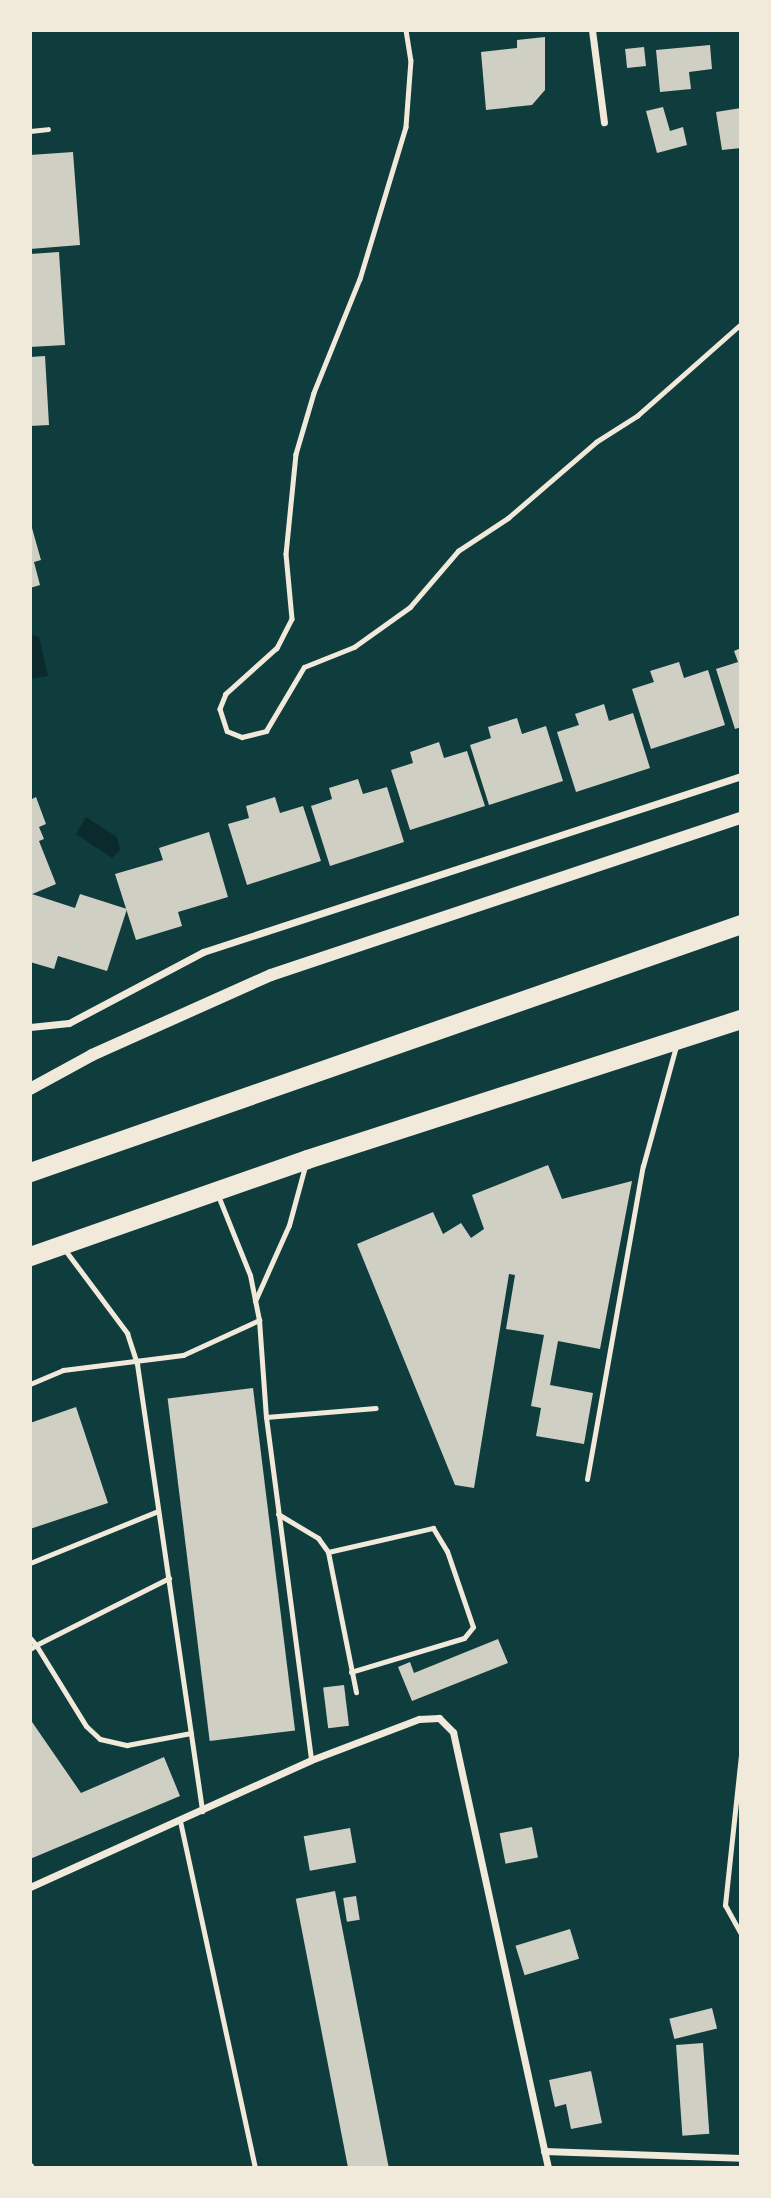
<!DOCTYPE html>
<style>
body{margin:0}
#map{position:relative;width:771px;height:2198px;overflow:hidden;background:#0f3d3e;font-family:Inter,sans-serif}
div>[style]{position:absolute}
.water>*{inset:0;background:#0a2a2b}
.building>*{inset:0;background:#cfcfc3;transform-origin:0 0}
.path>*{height:4.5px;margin:-2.25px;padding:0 2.25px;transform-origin:2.25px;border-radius:2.25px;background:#f1e9da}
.service>*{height:5px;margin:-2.5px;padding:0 2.5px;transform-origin:2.5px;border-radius:2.5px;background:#f1e9da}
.minor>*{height:7px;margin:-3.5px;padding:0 3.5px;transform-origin:3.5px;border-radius:3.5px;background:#f1e9da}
.tertiary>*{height:12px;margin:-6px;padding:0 6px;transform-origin:6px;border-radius:6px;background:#f1e9da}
.trunk>*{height:19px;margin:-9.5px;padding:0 9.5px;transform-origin:9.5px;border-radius:9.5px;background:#f1e9da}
span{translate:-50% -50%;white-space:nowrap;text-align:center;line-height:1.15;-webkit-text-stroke:6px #f1e9da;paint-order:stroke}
.frame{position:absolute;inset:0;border:32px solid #f1e9da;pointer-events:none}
</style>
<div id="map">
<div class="water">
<div style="clip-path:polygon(30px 634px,39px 637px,48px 676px,30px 679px)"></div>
<div style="clip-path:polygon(86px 817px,117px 837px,120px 850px,112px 858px,76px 834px)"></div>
</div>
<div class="building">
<div style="clip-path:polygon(545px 37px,545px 90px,532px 105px,486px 110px,481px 52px,517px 48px,517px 40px)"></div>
<div style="clip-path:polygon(710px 45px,712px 69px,689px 72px,691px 89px,660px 92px,656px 50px)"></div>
<div style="left:644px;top:47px;width:19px;height:19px;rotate:84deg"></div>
<div style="clip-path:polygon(663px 107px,670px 131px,683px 127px,687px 145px,657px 153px,646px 111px)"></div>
<div style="clip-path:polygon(741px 108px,741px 148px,722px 150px,716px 112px)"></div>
<div style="clip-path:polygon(73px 152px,80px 245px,30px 249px,30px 155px)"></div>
<div style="clip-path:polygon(59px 252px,65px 345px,30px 347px,30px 254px)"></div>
<div style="clip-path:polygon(45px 356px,49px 425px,30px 426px,30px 357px)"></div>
<div style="clip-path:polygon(30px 521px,41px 560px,34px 562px,40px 585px,30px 588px)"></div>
<div style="clip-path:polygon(741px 648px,741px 727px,735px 729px,716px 669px,738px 662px,734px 651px)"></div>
<div style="clip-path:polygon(679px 662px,684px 678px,708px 670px,725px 725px,651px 749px,632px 689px,654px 682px,650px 671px)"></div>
<div style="clip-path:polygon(604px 704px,609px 721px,633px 713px,650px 768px,576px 792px,557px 732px,579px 725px,575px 714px)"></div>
<div style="clip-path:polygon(517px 718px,522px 734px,546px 726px,563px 781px,489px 805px,470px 745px,491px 738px,488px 727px)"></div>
<div style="clip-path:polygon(439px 742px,444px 758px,467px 751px,485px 806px,410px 830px,391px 770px,413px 763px,410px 752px)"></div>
<div style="clip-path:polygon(358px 779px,363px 794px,387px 787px,404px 842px,330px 866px,311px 806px,332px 799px,329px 788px)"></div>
<div style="clip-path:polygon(36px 797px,46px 824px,39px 827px,44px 839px,39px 841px,56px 884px,30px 895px,30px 800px)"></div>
<div style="clip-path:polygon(275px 797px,280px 813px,303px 806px,321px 861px,247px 885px,228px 824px,249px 818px,246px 806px)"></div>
<div style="clip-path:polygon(209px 832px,228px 897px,178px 912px,182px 926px,136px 940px,115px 874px,163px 860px,159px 848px)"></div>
<div style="clip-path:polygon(32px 894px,75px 908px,80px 894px,127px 909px,107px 971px,58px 956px,54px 969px,30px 962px)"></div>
<div style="clip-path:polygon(548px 1165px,562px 1199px,632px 1181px,600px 1349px,558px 1341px,550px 1385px,593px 1393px,584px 1444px,536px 1436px,541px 1408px,531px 1406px,544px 1335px,506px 1329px,515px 1275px,509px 1274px,474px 1488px,455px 1485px,357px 1244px,433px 1212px,443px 1234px,461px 1223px,471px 1238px,484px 1229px,472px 1195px)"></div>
<div style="left:253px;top:1388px;width:345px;height:86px;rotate:83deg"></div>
<div style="clip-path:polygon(76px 1407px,108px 1503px,30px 1529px,30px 1423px)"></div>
<div style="clip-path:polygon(498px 1639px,508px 1663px,412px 1701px,398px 1667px,410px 1662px,414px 1673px)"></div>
<div style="left:344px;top:1685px;width:41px;height:21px;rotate:83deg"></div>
<div style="clip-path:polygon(30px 1719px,81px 1793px,164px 1757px,180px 1796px,30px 1859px)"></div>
<div style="left:532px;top:1827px;width:31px;height:33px;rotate:79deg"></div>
<div style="left:350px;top:1828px;width:35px;height:47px;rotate:80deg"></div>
<div style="left:335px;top:1891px;width:282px;height:40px;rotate:79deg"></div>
<div style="left:356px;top:1896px;width:24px;height:13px;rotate:81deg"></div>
<div style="left:570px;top:1929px;width:31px;height:57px;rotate:73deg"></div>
<div style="left:712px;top:2008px;width:21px;height:44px;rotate:76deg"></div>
<div style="left:703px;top:2043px;width:91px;height:27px;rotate:86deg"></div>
<div style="clip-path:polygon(591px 2071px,602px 2123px,571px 2129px,566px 2104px,555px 2107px,549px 2080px)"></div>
</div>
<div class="path">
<div style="left:406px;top:30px;width:30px;rotate:81deg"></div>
<div style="left:411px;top:60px;width:67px;rotate:94.3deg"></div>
<div style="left:406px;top:127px;width:159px;rotate:106.8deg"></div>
<div style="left:360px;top:279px;width:123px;rotate:112deg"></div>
<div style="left:314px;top:393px;width:64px;rotate:106.4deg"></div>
<div style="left:296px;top:454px;width:100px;rotate:95.7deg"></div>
<div style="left:286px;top:554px;width:65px;rotate:84.7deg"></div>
<div style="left:292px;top:619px;width:33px;rotate:117deg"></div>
<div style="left:277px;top:648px;width:69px;rotate:138deg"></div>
<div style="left:226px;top:694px;width:16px;rotate:112deg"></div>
<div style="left:220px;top:709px;width:23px;rotate:72deg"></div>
<div style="left:227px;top:731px;width:16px;rotate:22deg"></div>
<div style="left:242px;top:737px;width:25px;rotate:-14deg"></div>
<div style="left:266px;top:731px;width:74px;rotate:-59.3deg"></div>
<div style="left:304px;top:667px;width:54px;rotate:-21.8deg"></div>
<div style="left:354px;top:647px;width:69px;rotate:-35.5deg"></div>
<div style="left:410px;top:607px;width:74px;rotate:-49.4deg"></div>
<div style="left:458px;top:551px;width:60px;rotate:-33.4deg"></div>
<div style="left:508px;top:518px;width:116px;rotate:-40.8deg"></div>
<div style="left:596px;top:442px;width:49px;rotate:-32.4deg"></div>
<div style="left:637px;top:416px;width:139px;rotate:-41.5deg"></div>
</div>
<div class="service">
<div style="left:30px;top:131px;width:18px;rotate:-6deg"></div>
<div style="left:217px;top:1193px;width:88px;rotate:68.1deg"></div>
<div style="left:250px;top:1275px;width:46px;rotate:78.7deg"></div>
<div style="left:259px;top:1320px;width:97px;rotate:85.9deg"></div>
<div style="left:266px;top:1417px;width:346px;rotate:82.5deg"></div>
<div style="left:65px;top:1250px;width:104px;rotate:53.2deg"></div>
<div style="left:127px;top:1333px;width:33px;rotate:72deg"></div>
<div style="left:137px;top:1364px;width:452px;rotate:81.7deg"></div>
<div style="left:255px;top:1301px;width:83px;rotate:-65.9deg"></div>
<div style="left:289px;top:1225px;width:61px;rotate:-74.8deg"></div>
<div style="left:30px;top:1384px;width:36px;rotate:-23deg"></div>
<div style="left:63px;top:1370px;width:121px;rotate:-7.1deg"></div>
<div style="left:183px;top:1355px;width:84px;rotate:-24.7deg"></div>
<div style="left:266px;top:1417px;width:110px;rotate:-4.7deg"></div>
<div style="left:587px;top:1479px;width:318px;rotate:-79.9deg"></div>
<div style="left:643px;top:1166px;width:124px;rotate:-74.6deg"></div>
<div style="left:278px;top:1514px;width:47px;rotate:31deg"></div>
<div style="left:318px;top:1538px;width:17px;rotate:54deg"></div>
<div style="left:328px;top:1552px;width:143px;rotate:78.7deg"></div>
<div style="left:328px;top:1552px;width:108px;rotate:-12.9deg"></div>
<div style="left:433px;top:1528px;width:27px;rotate:59deg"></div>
<div style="left:447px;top:1551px;width:80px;rotate:71.1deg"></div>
<div style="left:473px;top:1627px;width:14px;rotate:129deg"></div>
<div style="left:464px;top:1638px;width:118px;rotate:163.3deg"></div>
<div style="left:30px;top:1563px;width:138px;rotate:-22.1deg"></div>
<div style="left:30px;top:1638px;width:9px;rotate:49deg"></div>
<div style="left:36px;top:1645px;width:149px;rotate:-26.7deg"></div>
<div style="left:30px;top:1649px;width:7px;rotate:-34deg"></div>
<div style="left:36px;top:1645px;width:95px;rotate:58.3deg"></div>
<div style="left:86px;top:1726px;width:19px;rotate:43deg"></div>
<div style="left:100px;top:1739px;width:28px;rotate:13deg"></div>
<div style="left:127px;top:1745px;width:65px;rotate:-10.6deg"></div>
<div style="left:741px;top:1755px;width:151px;rotate:96.1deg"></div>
<div style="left:725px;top:1905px;width:33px;rotate:61deg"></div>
<div style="left:180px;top:1821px;width:355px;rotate:77.8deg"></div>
</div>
<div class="minor">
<div style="left:592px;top:30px;width:93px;rotate:82.6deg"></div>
<div style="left:30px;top:1027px;width:39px;rotate:-6deg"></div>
<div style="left:69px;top:1023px;width:152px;rotate:-27.9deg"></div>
<div style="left:203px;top:952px;width:566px;rotate:-18.11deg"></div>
<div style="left:30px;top:1887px;width:308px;rotate:-24.3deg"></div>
<div style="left:311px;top:1760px;width:116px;rotate:-20.8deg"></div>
<div style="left:419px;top:1719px;width:20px;rotate:-3deg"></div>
<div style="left:439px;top:1718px;width:20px;rotate:45deg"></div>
<div style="left:453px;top:1732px;width:446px;rotate:77.7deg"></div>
<div style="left:544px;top:2151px;width:197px;rotate:2deg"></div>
<div style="left:30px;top:2166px;width:2px;rotate:90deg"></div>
</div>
<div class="tertiary">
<div style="left:30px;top:1089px;width:71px;rotate:-28.7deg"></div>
<div style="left:92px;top:1055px;width:196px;rotate:-24.1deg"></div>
<div style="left:271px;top:975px;width:496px;rotate:-18.5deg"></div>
</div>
<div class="trunk">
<div style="left:30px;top:1172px;width:753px;rotate:-19.23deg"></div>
<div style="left:30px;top:1256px;width:293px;rotate:-19.3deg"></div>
<div style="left:307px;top:1159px;width:456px;rotate:-17.9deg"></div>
</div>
<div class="frame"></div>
</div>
